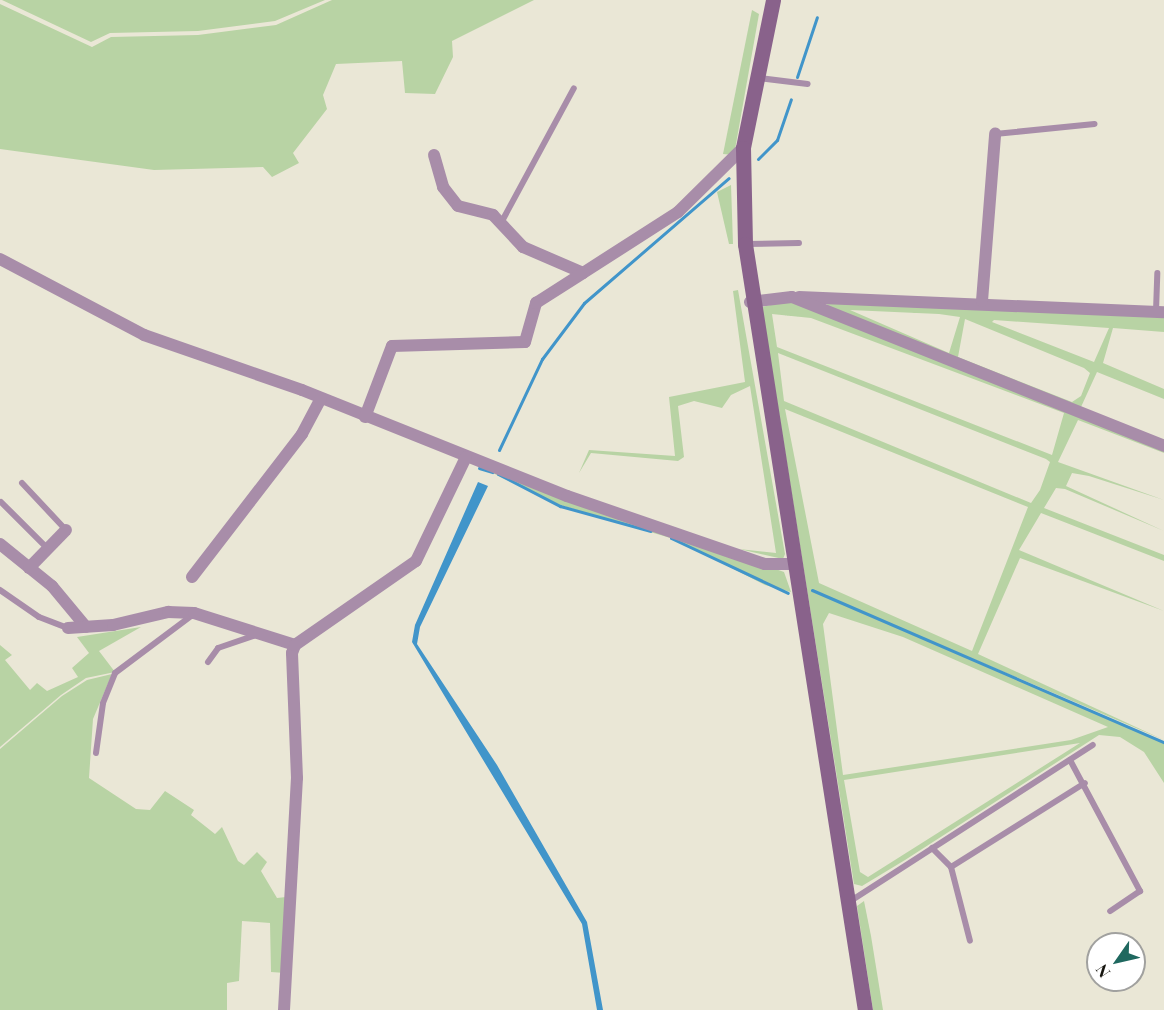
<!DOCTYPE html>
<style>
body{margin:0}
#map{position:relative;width:1164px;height:1010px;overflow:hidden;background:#eae7d6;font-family:"Playfair Display",serif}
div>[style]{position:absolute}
.green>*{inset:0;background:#b8d3a4}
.water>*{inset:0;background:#4195ca}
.stream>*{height:3px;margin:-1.5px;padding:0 1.5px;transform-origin:1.5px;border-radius:1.5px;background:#4195ca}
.service>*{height:6px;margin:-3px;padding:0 3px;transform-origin:3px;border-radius:3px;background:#a88da9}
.minor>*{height:12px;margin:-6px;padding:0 6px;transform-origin:6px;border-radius:6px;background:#a88da9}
.secondary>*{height:15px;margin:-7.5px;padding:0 7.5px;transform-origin:7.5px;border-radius:7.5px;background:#89628b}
span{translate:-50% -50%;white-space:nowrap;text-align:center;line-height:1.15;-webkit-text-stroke:5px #fff;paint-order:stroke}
.north{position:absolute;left:1086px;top:932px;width:60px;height:60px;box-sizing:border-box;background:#fff;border:2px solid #a1a19f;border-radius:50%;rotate:236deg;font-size:16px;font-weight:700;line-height:24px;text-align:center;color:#15140e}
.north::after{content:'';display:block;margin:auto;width:21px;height:27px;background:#1f685f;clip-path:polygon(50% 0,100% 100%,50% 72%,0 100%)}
</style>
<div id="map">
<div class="green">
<div style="clip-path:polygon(2px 0,325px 0,275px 21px,198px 31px,110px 33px,91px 42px)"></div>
<div style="clip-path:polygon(332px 0,534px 0,452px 41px,453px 57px,435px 94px,405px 93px,402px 61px,336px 64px,323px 95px,327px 109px,293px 153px,299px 163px,272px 177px,263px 167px,154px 170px,0 149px,0 4px,92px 47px,111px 37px,198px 35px,276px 25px)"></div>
<div style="clip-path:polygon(752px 10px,759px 14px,734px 155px,723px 154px)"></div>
<div style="clip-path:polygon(731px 185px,733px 244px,729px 244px,717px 192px)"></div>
<div style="clip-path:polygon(738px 290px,785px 554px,783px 559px,739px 549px,776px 553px,750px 386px,731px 395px,722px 408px,694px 401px,678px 406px,684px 457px,678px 461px,591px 453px,579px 473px,589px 450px,675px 456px,669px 397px,745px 382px,733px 291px)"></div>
<div style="clip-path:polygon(evenodd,788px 301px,1164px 449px,1164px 453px,1078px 420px,1058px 462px,1164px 500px,1089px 476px,1072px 473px,1066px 486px,1164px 531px,1065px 489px,1056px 488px,1044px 508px,1164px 555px,1164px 561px,1041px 513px,1019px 550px,1164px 611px,1020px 558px,978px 654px,1164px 740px,811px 590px,1164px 743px,1164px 783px,1144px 752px,1120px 737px,1099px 735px,905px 860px,862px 886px,854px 884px,762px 307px,788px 301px,772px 314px,811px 318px,1064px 413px,1052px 455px,777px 347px,772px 314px,788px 301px,778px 353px,1046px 459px,1050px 462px,1040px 490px,1031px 503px,784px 401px,778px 353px,788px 301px,785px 409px,1028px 507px,972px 651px,819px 583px,785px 409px,788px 301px,829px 613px,903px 637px,1108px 727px,1071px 740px,843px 775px,823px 624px,829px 613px,788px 301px,1080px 743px,868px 877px,860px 872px,844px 780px,1080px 743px)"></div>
<div style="clip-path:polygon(evenodd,829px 303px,1164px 317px,1164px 332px,1113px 328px,1103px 363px,1164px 389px,1164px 399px,1097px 372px,1081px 407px,825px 306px,829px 303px,850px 310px,939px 314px,960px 317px,949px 353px,850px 310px,829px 303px,965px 319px,1084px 368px,1090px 373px,1081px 396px,1072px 402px,958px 357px,965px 319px,829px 303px,992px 322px,994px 320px,1109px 328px,1094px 362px,992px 322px)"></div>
<div style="clip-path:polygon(476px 465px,784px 572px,791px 592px,765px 585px,677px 540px,560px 505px)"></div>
<div style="clip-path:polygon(141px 627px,99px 651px,115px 672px,86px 678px,61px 695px,0 747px,0 645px,12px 655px,5px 660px,30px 690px,37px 683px,47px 691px,78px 677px,72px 668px,89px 653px,77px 637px)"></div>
<div style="clip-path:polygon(112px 674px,93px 719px,89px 778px,136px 809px,150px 810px,165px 791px,194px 810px,191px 815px,215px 834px,222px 827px,238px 861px,244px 865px,257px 852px,267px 862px,261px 871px,277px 898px,286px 897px,285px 973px,271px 972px,270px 923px,242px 921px,239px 981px,227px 983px,227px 1010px,0 1010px,0 749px,62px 696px,87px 680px)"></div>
<div style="clip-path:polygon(864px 901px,871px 936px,883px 1010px,873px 1010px,857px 906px)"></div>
</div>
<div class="water">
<div style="clip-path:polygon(478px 482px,488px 486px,420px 627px,417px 644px,497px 765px,587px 922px,603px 1010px,597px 1010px,582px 924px,412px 642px,415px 625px)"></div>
</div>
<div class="stream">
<div style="left:797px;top:77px;width:63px;rotate:-71.6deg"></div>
<div style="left:758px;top:159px;width:27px;rotate:-45deg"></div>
<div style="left:777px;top:140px;width:43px;rotate:-71.1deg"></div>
<div style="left:499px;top:450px;width:101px;rotate:-64.7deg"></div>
<div style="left:542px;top:359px;width:70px;rotate:-53.1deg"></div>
<div style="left:584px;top:303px;width:191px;rotate:-40.8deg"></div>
<div style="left:479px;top:468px;width:14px;rotate:17deg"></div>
<div style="left:498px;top:474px;width:70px;rotate:27.3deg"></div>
<div style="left:560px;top:506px;width:94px;rotate:15.4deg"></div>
<div style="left:671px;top:538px;width:129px;rotate:25.2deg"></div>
<div style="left:812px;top:590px;width:383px;rotate:23.4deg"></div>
</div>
<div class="service">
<div style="left:759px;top:78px;width:49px;rotate:7deg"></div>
<div style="left:995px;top:134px;width:100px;rotate:-5.8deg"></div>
<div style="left:501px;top:223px;width:153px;rotate:-61.6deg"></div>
<div style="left:745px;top:244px;width:54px;rotate:-1.1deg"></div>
<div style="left:1156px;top:311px;width:38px;rotate:-88deg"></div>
<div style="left:22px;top:483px;width:64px;rotate:46.9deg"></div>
<div style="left:1px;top:502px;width:66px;rotate:45deg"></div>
<div style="left:0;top:590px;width:47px;rotate:34.7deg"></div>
<div style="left:39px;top:617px;width:31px;rotate:21deg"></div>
<div style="left:208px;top:662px;width:17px;rotate:-54deg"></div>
<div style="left:218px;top:648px;width:39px;rotate:-19deg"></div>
<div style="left:96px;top:753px;width:50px;rotate:-82deg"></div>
<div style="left:103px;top:703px;width:32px;rotate:-68deg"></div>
<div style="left:115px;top:673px;width:99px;rotate:-36.8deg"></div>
<div style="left:1070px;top:760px;width:149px;rotate:61.9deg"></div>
<div style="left:1140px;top:891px;width:36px;rotate:146deg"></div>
<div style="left:932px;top:848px;width:27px;rotate:45deg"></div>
<div style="left:951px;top:867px;width:158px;rotate:-32.1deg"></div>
<div style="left:951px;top:867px;width:76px;rotate:75.6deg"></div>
<div style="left:849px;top:902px;width:290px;rotate:-32.8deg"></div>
</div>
<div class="minor">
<div style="left:434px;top:155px;width:33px;rotate:74deg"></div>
<div style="left:443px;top:187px;width:24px;rotate:52deg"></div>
<div style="left:458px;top:206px;width:36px;rotate:14deg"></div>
<div style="left:493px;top:215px;width:44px;rotate:46.8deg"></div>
<div style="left:523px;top:247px;width:65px;rotate:23.4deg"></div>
<div style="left:583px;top:273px;width:113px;rotate:-32.7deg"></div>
<div style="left:678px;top:212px;width:91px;rotate:-44.6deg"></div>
<div style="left:0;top:259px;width:163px;rotate:27.8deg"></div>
<div style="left:144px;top:335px;width:167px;rotate:19.2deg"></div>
<div style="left:302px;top:390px;width:285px;rotate:21.8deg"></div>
<div style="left:567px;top:496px;width:209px;rotate:19deg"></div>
<div style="left:765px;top:564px;width:27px"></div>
<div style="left:799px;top:297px;width:365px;rotate:2.4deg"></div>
<div style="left:982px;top:301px;width:168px;rotate:-85.5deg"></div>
<div style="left:750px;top:302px;width:42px;rotate:-6.8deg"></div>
<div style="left:792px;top:297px;width:401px;rotate:21.8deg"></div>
<div style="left:365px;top:417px;width:76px;rotate:-69.2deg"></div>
<div style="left:392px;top:346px;width:133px;rotate:-1.7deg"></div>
<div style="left:525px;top:342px;width:41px;rotate:-74.2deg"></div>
<div style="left:536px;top:303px;width:56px;rotate:-32.6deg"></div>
<div style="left:0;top:544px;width:67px;rotate:38.9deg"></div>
<div style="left:52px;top:586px;width:53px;rotate:50.3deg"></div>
<div style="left:29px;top:568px;width:53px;rotate:-45.8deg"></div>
<div style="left:192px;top:577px;width:180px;rotate:-52.4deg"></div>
<div style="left:302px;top:434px;width:40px;rotate:-62deg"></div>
<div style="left:68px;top:628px;width:45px;rotate:-3.8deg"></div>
<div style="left:113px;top:625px;width:57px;rotate:-13.3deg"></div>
<div style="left:168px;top:612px;width:26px;rotate:2deg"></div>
<div style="left:194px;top:613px;width:106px;rotate:17.6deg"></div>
<div style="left:284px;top:1010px;width:232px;rotate:-86.8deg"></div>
<div style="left:297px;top:778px;width:125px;rotate:-92.3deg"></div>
<div style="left:292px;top:653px;width:9px;rotate:-69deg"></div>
<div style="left:295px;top:645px;width:147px;rotate:-34.8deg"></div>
<div style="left:416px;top:561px;width:115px;rotate:-64.3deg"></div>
</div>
<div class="secondary">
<div style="left:773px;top:0;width:151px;rotate:101.5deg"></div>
<div style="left:743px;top:148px;width:96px;rotate:88.8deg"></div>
<div style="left:745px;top:244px;width:775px;rotate:81.1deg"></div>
</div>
<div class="north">N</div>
</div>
